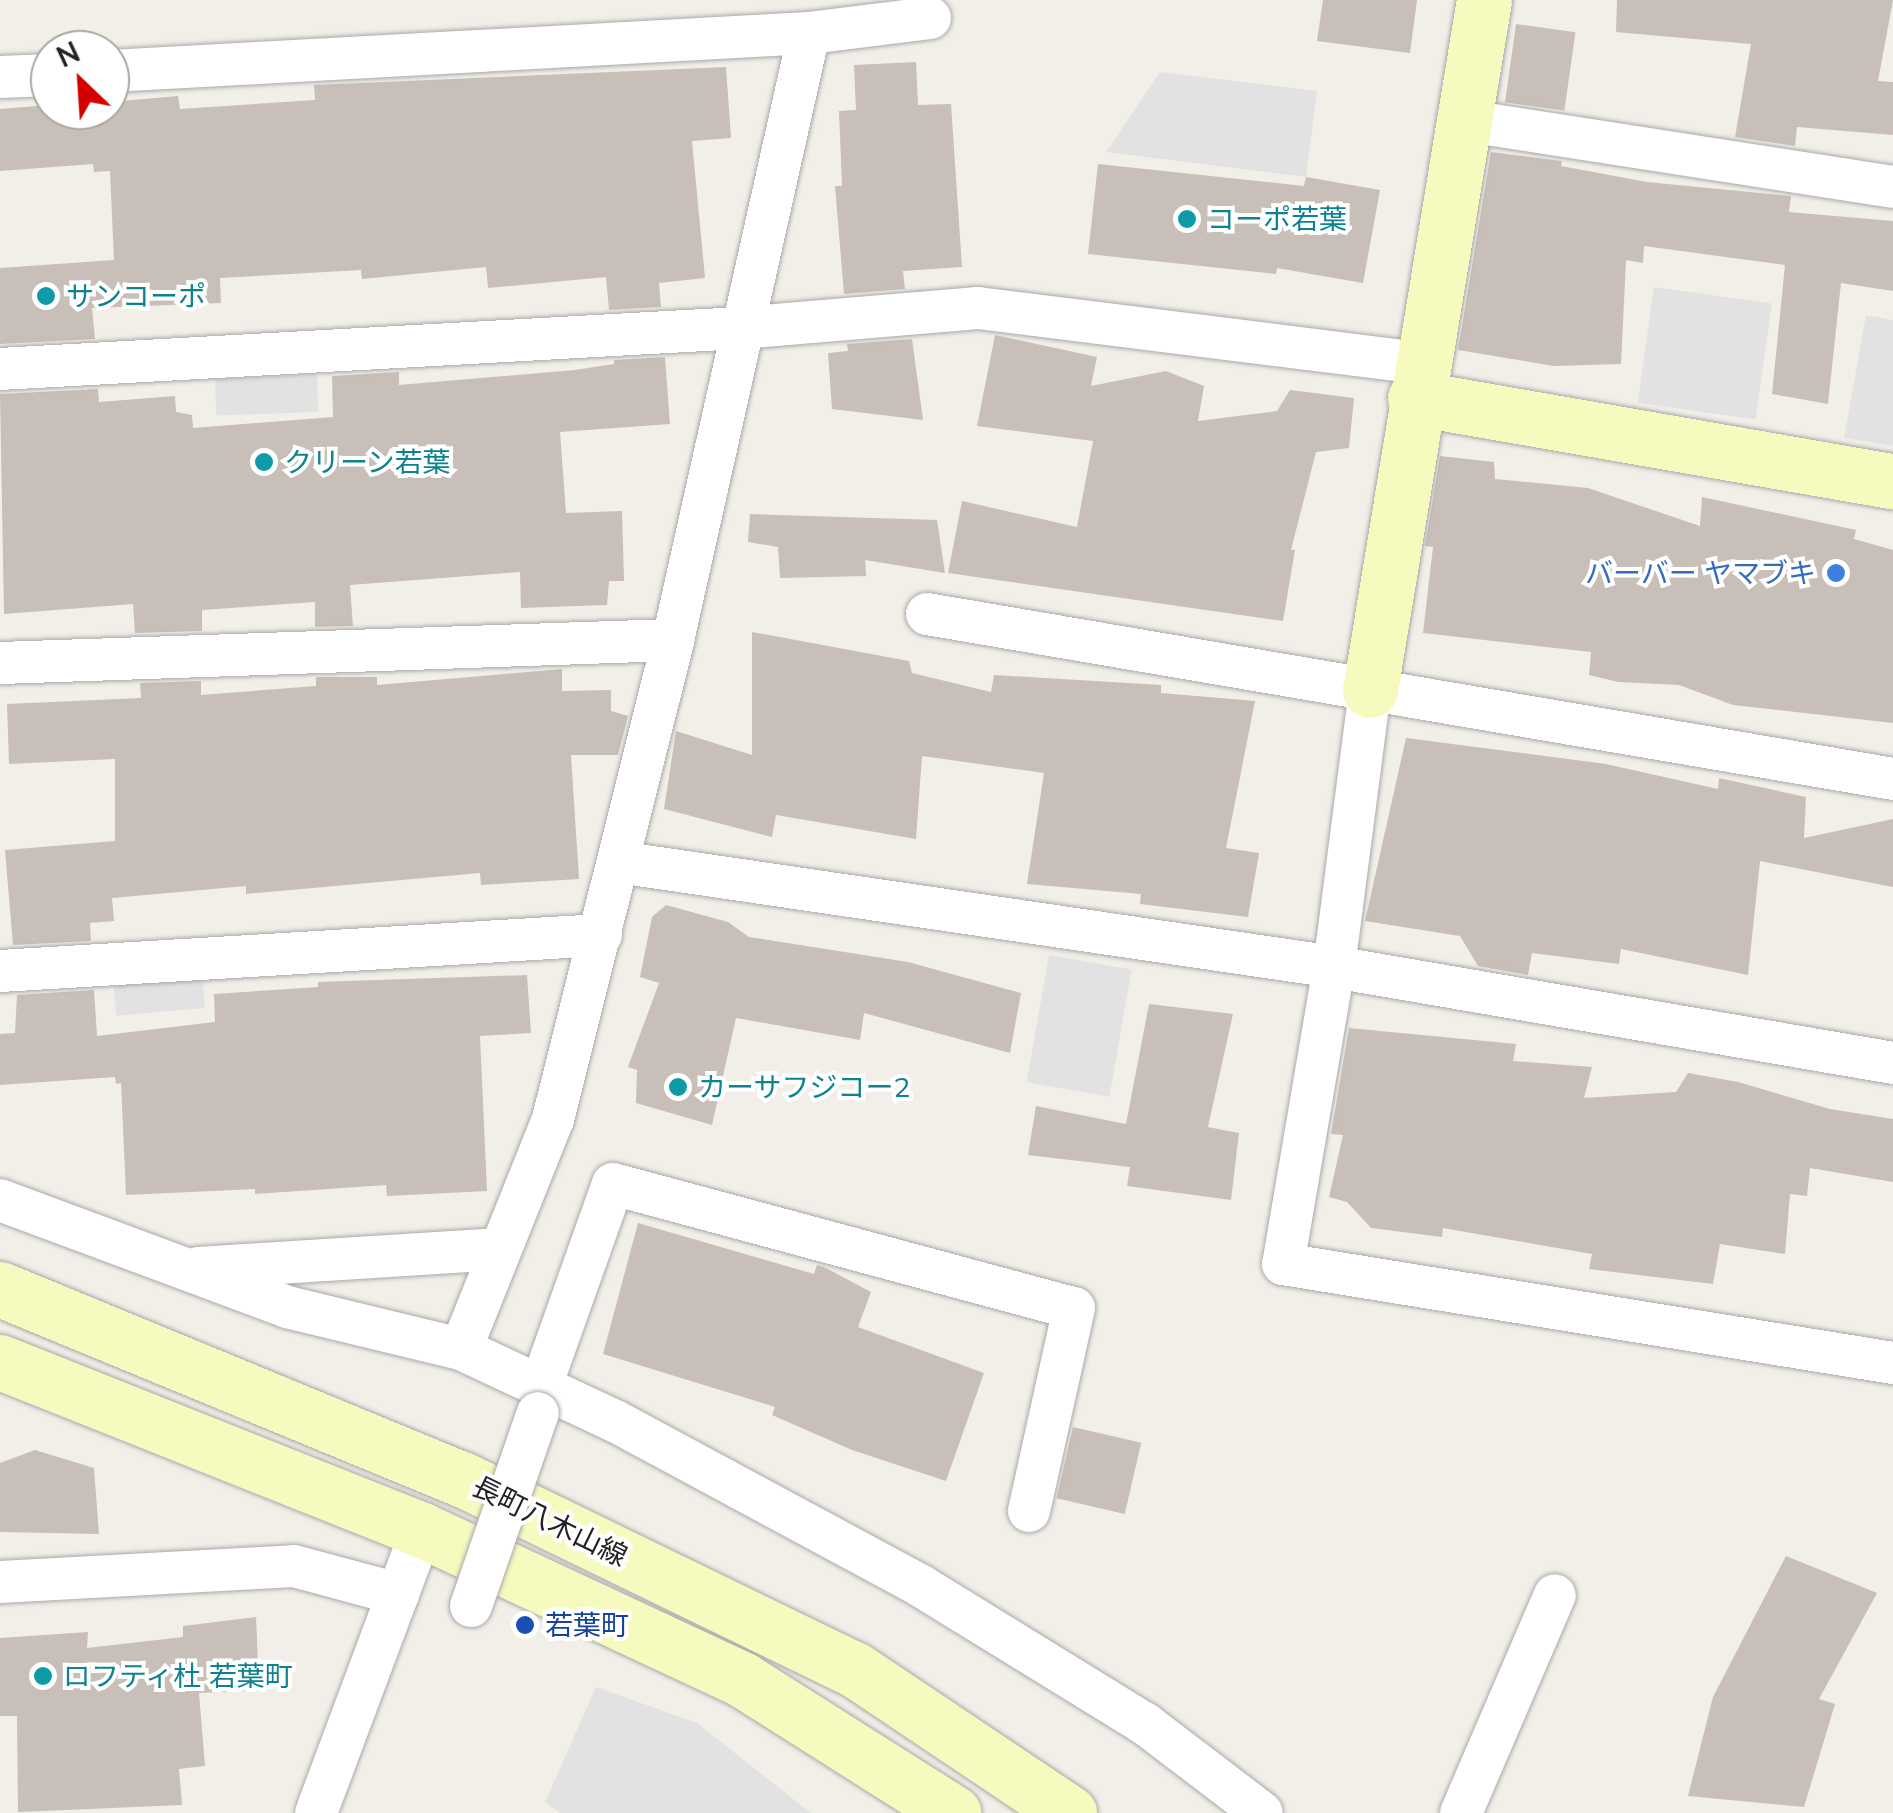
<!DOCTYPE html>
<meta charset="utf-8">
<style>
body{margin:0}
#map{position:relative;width:1893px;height:1813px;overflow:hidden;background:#f2efe9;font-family:Mulish,"Noto Sans JP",sans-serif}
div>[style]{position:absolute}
.parking>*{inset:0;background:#e2e2e2;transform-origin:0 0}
.building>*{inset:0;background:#c7bfb8;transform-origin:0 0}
.roads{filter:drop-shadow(0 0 2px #a9a9a9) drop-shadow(0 0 2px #a9a9a9)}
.street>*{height:42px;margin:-21px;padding:0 21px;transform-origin:21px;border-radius:21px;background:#fff}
.secondary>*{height:55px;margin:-27.5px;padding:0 27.5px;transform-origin:27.5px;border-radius:27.5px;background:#f7fabf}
.bridges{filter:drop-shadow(0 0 2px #a9a9a9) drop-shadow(0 0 2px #a9a9a9)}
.street-bridge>*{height:42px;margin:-21px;padding:0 21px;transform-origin:21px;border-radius:21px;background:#fff}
.dots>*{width:28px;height:28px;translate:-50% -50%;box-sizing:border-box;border:5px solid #fff;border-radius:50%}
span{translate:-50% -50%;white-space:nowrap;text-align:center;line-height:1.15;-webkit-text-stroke:8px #fff;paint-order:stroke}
.culture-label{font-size:28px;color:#0d838f}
.left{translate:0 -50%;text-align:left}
.shop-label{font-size:28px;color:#366cbe}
.right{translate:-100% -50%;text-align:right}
.street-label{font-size:28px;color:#222}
.transit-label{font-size:28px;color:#164399}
.north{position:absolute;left:30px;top:30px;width:100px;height:100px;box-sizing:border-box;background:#fff;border:2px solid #a7a7a7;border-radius:50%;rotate:335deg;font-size:28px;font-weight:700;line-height:40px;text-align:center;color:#222}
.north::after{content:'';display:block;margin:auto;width:35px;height:45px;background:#d40000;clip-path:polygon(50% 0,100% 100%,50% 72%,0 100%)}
</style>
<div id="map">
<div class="parking">
<div style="clip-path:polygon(1160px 72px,1317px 91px,1306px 177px,1106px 152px)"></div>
<div style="left:1654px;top:287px;width:119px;height:117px;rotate:8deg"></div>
<div style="clip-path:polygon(1866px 315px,1893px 320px,1893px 446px,1844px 438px)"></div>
<div style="left:317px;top:375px;width:37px;height:102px;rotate:88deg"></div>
<div style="left:1049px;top:955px;width:84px;height:129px;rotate:10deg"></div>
<div style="left:202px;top:976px;width:32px;height:89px;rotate:85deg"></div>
<div style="clip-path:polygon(596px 1687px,697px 1723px,811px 1813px,560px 1813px,545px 1802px)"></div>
</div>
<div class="building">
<div style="clip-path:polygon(1323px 0,1417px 0,1410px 53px,1317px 41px)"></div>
<div style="clip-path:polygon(1617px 0,1893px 0,1878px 81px,1893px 82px,1893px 135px,1797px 127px,1795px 146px,1735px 137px,1751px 44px,1616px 32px)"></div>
<div style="left:1516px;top:24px;width:60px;height:79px;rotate:8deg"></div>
<div style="clip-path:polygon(916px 62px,918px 105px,951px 104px,962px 267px,903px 271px,905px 289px,844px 294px,835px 186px,842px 186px,839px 111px,856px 110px,854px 65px)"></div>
<div style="clip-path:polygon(726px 67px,731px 138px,692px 141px,705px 278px,659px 283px,661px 307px,609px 310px,606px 277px,488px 288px,486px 267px,362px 279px,361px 270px,220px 278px,221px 303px,92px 308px,95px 339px,0 344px,0 268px,114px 260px,110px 171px,94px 172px,93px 164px,0 171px,0 109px,50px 105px,50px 110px,110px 110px,110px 102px,178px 96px,180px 109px,315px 100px,314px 85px)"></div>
<div style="clip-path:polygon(1491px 152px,1562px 161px,1561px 166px,1647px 182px,1791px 196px,1789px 212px,1893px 221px,1893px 291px,1841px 283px,1828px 404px,1772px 394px,1785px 265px,1644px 246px,1643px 263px,1626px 260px,1621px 364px,1554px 366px,1458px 350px)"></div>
<div style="clip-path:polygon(1098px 164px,1304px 186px,1306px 177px,1380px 190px,1363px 283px,1277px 268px,1276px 274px,1088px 254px)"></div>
<div style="clip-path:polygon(995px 335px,1097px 357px,1091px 386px,1166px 371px,1204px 386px,1198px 421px,1277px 411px,1290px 390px,1354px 398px,1349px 448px,1316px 452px,1291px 550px,1295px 550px,1283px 621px,948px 573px,962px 501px,1077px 527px,1093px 441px,977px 426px)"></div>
<div style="clip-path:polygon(912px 339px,923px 420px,832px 409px,828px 353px,848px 351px,847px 344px)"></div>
<div style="clip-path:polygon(665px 357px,670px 424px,560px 432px,566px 513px,622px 511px,624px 581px,609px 581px,607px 605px,521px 608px,520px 572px,350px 585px,353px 626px,315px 627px,315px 602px,202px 610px,202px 631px,135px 633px,133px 604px,4px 614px,0 394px,98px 389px,99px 402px,175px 396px,176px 412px,192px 415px,193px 428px,333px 417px,332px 376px,399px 372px,399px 385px,575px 370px,614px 364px,614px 360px)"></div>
<div style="clip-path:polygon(1440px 456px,1494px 462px,1495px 479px,1588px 488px,1700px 526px,1702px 497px,1856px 530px,1854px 539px,1893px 550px,1893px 723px,1733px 705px,1679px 685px,1618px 682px,1589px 675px,1591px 652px,1423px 633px,1433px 547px,1425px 546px)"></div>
<div style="clip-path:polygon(750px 514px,937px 520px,945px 573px,865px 560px,866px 576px,780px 578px,778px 547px,748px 542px)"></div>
<div style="clip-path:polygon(752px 632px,909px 661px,912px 673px,991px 692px,994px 675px,1161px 685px,1161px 693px,1255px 701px,1226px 848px,1259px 853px,1248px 917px,1140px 904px,1141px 894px,1027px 884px,1044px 773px,922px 756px,916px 839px,776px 815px,772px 837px,664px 809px,676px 731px,752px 755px)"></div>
<div style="clip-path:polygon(562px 669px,562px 691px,611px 690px,611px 711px,628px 716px,618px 755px,571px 755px,579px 879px,481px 885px,480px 873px,246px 894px,246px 886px,112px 898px,114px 921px,90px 923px,91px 941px,13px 945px,5px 850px,115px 841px,115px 759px,9px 764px,7px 704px,141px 698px,140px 683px,201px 681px,201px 695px,316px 686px,316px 677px,377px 677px,377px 685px)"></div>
<div style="clip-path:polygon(1406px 738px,1606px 764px,1718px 789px,1719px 778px,1806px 797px,1804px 838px,1893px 819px,1893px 887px,1760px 861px,1748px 975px,1621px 949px,1619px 964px,1532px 953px,1528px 975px,1478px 966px,1460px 936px,1365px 921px)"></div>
<div style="clip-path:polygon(666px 905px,728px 922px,749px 937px,908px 962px,1021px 993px,1010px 1053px,864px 1013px,860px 1040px,736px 1018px,712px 1125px,636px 1103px,637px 1070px,628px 1067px,659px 983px,640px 977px,652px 917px)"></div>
<div style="clip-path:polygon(527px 975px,531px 1033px,480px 1036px,487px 1191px,387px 1196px,386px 1185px,255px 1194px,255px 1189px,126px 1195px,121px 1083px,116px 1084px,115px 1077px,0 1085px,0 1034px,15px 1033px,17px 995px,94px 990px,97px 1036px,215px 1022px,214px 994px,318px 987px,318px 982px)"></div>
<div style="clip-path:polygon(1149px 1004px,1233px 1014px,1208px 1127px,1239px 1133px,1231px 1200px,1127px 1186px,1130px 1167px,1028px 1155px,1036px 1106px,1126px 1124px)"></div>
<div style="clip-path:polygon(1349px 1028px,1516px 1044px,1513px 1061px,1592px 1067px,1584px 1098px,1676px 1092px,1688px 1073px,1738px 1082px,1830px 1109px,1893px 1119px,1893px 1182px,1810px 1168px,1807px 1196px,1790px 1194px,1785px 1254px,1720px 1244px,1713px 1284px,1589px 1269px,1592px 1254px,1443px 1228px,1442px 1237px,1371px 1228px,1347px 1202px,1329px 1197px,1343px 1135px,1331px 1134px)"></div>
<div style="clip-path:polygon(638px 1223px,814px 1274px,817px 1265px,824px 1267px,871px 1292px,858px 1327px,984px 1373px,946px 1481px,852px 1450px,772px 1415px,775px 1407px,603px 1354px)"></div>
<div style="left:1073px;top:1427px;width:70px;height:73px;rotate:13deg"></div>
<div style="clip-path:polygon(35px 1450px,94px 1468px,99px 1534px,0 1532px,0 1463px)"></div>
<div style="clip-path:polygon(1786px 1556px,1877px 1593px,1819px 1699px,1835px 1704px,1804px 1807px,1688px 1796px,1713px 1697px)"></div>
<div style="clip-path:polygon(256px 1617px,259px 1690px,199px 1693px,205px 1766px,179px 1769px,182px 1805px,18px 1812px,17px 1716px,0 1716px,0 1638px,88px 1632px,87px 1648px,183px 1637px,183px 1626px)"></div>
</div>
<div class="roads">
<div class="street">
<div style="left:110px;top:71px;width:700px;rotate:-3.11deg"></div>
<div style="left:809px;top:33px;width:122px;rotate:-7.1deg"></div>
<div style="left:0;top:77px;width:50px;rotate:-2.3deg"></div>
<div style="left:1461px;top:120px;width:437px;rotate:8.8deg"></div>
<div style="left:0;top:369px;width:741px;rotate:-3.17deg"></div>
<div style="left:740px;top:328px;width:239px;rotate:-4.8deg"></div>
<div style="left:978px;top:308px;width:447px;rotate:7.1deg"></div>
<div style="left:927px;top:614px;width:980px;rotate:9.69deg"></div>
<div style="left:0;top:663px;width:673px;rotate:-1.96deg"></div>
<div style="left:1370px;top:690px;width:279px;rotate:97.4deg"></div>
<div style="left:1334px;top:967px;width:301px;rotate:99.7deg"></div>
<div style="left:1283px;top:1264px;width:618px;rotate:9.22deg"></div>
<div style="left:618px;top:862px;width:724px;rotate:8.34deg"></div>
<div style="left:1334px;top:967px;width:567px;rotate:9.74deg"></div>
<div style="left:0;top:971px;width:602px;rotate:-3.43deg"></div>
<div style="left:0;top:1200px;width:306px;rotate:20.4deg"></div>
<div style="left:287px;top:1307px;width:179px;rotate:13.6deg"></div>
<div style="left:461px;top:1349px;width:170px;rotate:25.1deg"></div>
<div style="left:615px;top:1421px;width:348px;rotate:28.3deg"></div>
<div style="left:921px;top:1586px;width:262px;rotate:31.6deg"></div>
<div style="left:1144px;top:1723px;width:148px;rotate:37.3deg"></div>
<div style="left:198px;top:1268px;width:303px;rotate:-3.6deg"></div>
<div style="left:461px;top:1349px;width:248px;rotate:-68.2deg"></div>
<div style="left:553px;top:1119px;width:494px;rotate:-75.9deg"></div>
<div style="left:673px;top:640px;width:622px;rotate:-77.37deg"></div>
<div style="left:541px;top:1386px;width:214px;rotate:-70.4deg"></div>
<div style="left:613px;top:1184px;width:477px;rotate:15.1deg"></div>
<div style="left:1074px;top:1308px;width:208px;rotate:102.5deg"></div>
<div style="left:0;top:1582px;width:294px;rotate:-3.1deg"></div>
<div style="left:294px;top:1566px;width:108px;rotate:15.1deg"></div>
<div style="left:316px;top:1813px;width:302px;rotate:-69.5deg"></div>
<div style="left:1461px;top:1813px;width:237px;rotate:-66.7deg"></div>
</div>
<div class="secondary">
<div style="left:1415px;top:398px;width:485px;rotate:9.9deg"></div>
<div style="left:1370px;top:690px;width:699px;rotate:-80.62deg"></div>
<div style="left:0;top:1289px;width:500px;rotate:22.4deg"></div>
<div style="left:462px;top:1479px;width:436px;rotate:25.9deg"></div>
<div style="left:854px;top:1669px;width:259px;rotate:33.8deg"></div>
<div style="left:0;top:1362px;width:454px;rotate:21.7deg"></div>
<div style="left:422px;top:1530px;width:354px;rotate:25deg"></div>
<div style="left:743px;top:1680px;width:249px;rotate:32.3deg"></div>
</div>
</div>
<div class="bridges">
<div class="street-bridge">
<div style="left:471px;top:1606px;width:204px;rotate:-70.9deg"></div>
</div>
</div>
<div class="dots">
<div style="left:1187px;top:219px;background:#0f9aa8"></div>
<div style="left:46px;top:296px;background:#0f9aa8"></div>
<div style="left:264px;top:462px;background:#0f9aa8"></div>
<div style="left:1836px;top:573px;background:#3f7fe0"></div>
<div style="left:678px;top:1087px;background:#0f9aa8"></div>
<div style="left:525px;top:1625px;background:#1a4fb4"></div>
<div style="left:43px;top:1676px;background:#0f9aa8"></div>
</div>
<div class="culture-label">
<span class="left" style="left:1207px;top:219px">コーポ若葉</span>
<span class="left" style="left:66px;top:296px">サンコーポ</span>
<span class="left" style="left:284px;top:462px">クリーン若葉</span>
<span class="left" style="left:698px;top:1087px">カーサフジコー2</span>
<span class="left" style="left:63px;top:1676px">ロフティ杜 若葉町</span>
</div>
<div class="shop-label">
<span class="right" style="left:1816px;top:573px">バーバー ヤマブキ</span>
</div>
<div class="street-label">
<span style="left:550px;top:1521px;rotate:26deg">長町八木山線</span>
</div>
<div class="transit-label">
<span class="left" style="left:545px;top:1625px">若葉町</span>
</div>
<div class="north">N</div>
</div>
